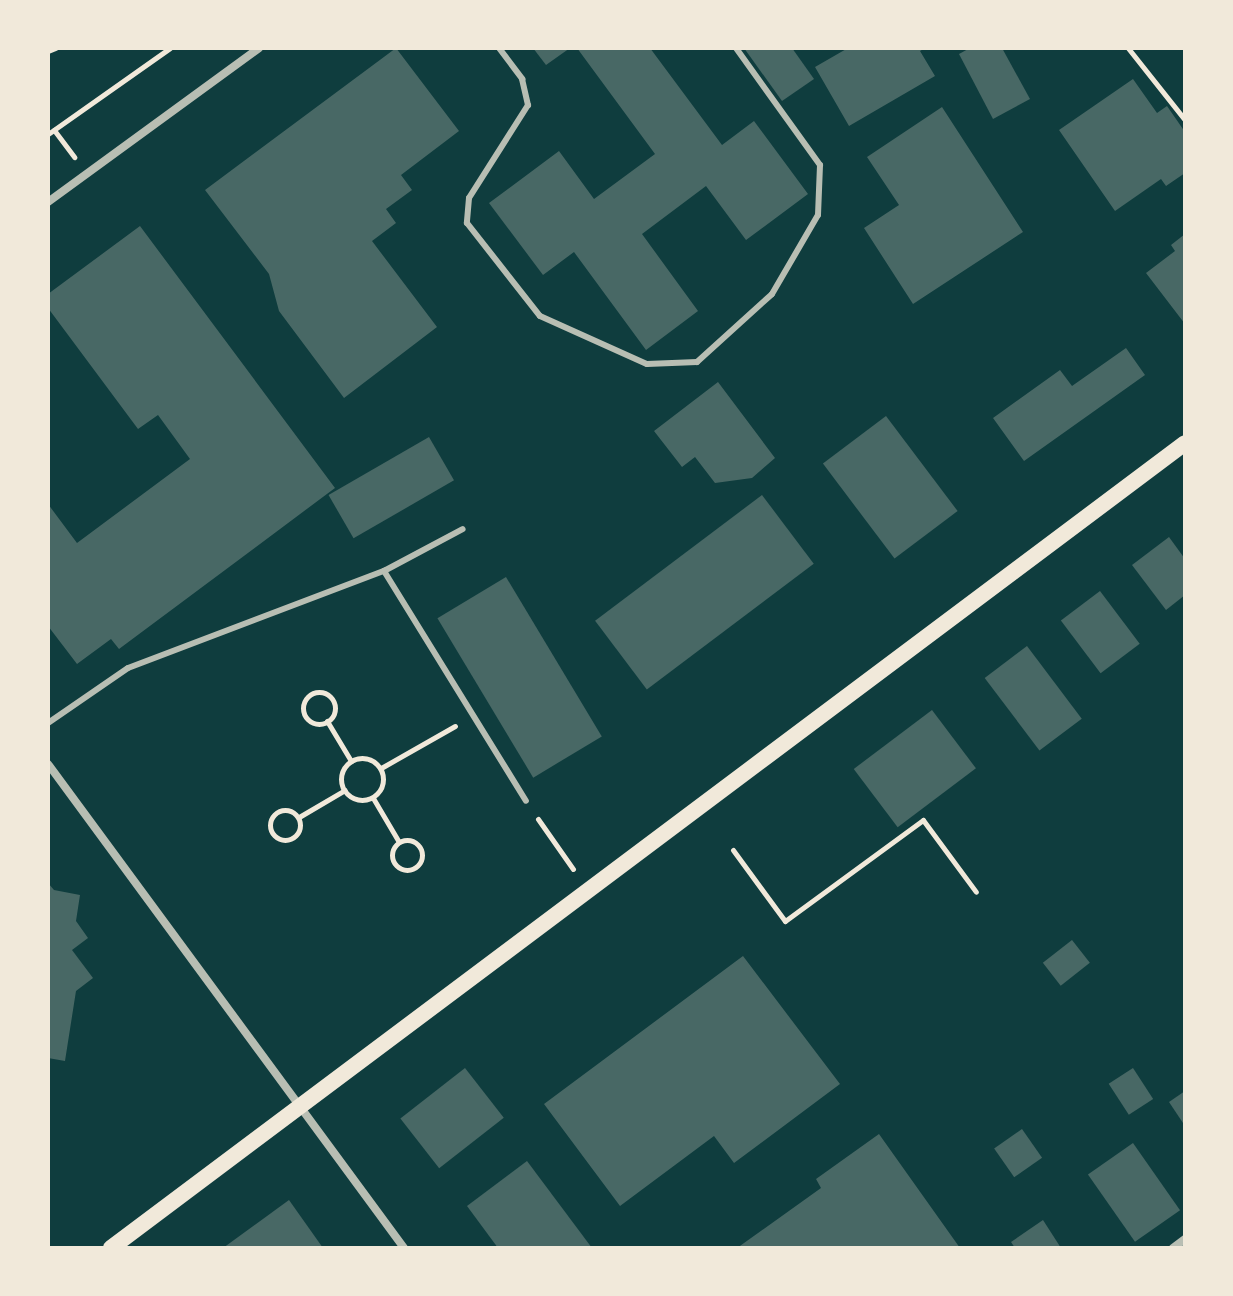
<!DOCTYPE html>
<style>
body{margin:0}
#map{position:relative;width:1233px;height:1296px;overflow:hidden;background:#0f3d3e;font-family:"Fira Sans Condensed",sans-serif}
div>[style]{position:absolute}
.building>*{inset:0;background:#486865;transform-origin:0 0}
.path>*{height:5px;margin:-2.5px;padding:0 2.5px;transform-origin:2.5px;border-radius:2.5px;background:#f1e9da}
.path>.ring{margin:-2.5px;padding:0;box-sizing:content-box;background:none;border:5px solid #f1e9da;border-radius:50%}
.service>*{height:6px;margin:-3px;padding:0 3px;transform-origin:3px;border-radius:3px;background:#b8beb3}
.minor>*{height:8px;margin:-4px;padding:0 4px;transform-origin:4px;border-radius:4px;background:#b8beb3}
.secondary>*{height:16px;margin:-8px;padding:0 8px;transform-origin:8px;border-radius:8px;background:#f1e9da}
span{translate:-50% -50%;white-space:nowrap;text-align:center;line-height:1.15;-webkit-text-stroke:6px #f1e9da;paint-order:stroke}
.frame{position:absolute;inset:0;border:50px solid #f1e9da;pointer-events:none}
</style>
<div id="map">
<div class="building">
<div style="clip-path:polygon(396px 48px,459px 131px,401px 175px,412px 190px,386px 209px,396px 223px,372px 241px,437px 327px,344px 398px,279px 311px,269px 274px,205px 190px)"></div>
<div style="clip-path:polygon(533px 48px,570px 48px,546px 65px)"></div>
<div style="clip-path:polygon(577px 48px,650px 48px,722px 145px,754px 121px,808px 194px,746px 240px,706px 186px,642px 234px,698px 311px,646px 350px,574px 252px,543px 275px,489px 203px,559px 151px,594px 199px,655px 154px)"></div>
<div style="clip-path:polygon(744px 48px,792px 48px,814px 79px,782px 101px)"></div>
<div style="clip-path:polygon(848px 48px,925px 48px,920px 51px,935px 76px,849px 126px,815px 67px)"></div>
<div style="clip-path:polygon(970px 48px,1002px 48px,1030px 99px,993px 119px,959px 54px)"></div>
<div style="clip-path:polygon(1133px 79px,1157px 113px,1167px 106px,1185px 132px,1185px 173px,1166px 186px,1161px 179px,1115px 211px,1059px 130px)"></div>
<div style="clip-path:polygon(942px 107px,1023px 232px,913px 304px,864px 228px,899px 205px,867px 157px)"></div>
<div style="clip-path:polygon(140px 226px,335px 488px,119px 649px,111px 639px,77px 664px,48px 626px,48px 504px,77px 543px,190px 459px,158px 415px,138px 429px,48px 308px,48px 294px)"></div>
<div style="clip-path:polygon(1185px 234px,1185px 324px,1146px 273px,1175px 251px,1171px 245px)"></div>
<div style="clip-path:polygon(1126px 348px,1145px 375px,1024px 461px,993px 418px,1060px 370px,1072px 386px)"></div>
<div style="clip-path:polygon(718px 382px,775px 458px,752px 478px,715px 483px,695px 457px,682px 467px,654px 431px)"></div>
<div style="left:886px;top:416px;width:119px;height:79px;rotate:53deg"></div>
<div style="left:429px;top:437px;width:50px;height:116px;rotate:60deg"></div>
<div style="left:762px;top:495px;width:86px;height:209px;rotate:53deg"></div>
<div style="clip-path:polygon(1169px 537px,1185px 559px,1185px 595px,1166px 610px,1132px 565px)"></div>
<div style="left:506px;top:577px;width:186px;height:80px;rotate:59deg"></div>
<div style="left:1100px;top:591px;width:66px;height:49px;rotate:53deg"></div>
<div style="left:1027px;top:646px;width:91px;height:53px;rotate:53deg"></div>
<div style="left:932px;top:710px;width:73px;height:98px;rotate:53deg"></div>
<div style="clip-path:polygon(48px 883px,54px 890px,80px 895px,76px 921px,88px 938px,72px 950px,93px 978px,76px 991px,65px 1061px,48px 1058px)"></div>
<div style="left:1072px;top:940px;width:29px;height:37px;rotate:52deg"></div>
<div style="clip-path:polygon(743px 956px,840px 1084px,734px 1163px,714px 1136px,620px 1206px,544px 1104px)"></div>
<div style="left:465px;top:1068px;width:63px;height:82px;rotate:52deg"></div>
<div style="left:1133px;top:1068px;width:37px;height:29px;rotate:57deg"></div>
<div style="clip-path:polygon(1185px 1091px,1185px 1126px,1169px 1102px)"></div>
<div style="left:1022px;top:1129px;width:35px;height:34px;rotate:55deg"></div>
<div style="clip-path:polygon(879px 1134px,960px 1248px,737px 1248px,821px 1188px,816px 1179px)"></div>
<div style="left:1133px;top:1143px;width:82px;height:55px;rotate:55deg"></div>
<div style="clip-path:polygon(527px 1161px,592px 1248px,498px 1248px,467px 1206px)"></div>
<div style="clip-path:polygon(289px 1200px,323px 1248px,223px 1248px)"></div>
<div style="clip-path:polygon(1043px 1220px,1061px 1248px,1015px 1248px,1011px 1242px)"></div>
</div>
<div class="path">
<div style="left:1128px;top:48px;width:92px;rotate:51.6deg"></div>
<div style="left:48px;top:51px;width:8px;rotate:-23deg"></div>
<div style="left:54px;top:130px;width:34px;rotate:53deg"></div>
<div style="left:48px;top:134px;width:149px;rotate:-35.2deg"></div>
<div class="ring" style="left:303px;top:692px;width:27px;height:27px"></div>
<div style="left:327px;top:721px;width:47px;rotate:59deg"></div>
<div class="ring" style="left:341px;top:758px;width:37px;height:37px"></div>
<div style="left:381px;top:768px;width:85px;rotate:-29.6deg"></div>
<div style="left:373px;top:798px;width:51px;rotate:59.4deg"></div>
<div class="ring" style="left:270px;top:810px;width:25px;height:25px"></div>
<div style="left:299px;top:817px;width:53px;rotate:-30.4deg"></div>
<div style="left:538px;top:819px;width:61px;rotate:55deg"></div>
<div class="ring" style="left:392px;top:840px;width:25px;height:25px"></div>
<div style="left:733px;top:850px;width:88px;rotate:53.8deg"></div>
<div style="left:785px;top:921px;width:171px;rotate:-36.2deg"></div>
<div style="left:923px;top:820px;width:89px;rotate:53.6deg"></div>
</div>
<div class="service">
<div style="left:499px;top:48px;width:39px;rotate:53deg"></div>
<div style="left:522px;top:79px;width:27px;rotate:77deg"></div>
<div style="left:528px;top:105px;width:110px;rotate:122.4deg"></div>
<div style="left:469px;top:198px;width:25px;rotate:95deg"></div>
<div style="left:467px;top:223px;width:118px;rotate:51.9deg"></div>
<div style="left:540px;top:316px;width:117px;rotate:24.2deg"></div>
<div style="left:647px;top:364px;width:50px;rotate:-2.3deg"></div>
<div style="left:697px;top:362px;width:101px;rotate:-42.2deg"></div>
<div style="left:772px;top:294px;width:91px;rotate:-59.8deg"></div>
<div style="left:818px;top:215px;width:50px;rotate:-87.7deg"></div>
<div style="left:820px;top:165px;width:144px;rotate:-125.7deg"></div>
<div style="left:384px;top:571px;width:89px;rotate:-28deg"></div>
<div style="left:48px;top:723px;width:97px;rotate:-34.5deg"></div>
<div style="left:128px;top:668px;width:274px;rotate:-20.8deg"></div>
<div style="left:384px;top:571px;width:270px;rotate:58.3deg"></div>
</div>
<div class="minor">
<div style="left:48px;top:202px;width:261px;rotate:-36.1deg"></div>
<div style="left:48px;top:764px;width:601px;rotate:53.66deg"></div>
<div style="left:1173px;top:1248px;width:15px;rotate:-37deg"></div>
</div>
<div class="secondary">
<div style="left:111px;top:1248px;width:1342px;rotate:-36.85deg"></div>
</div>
<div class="frame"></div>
</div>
